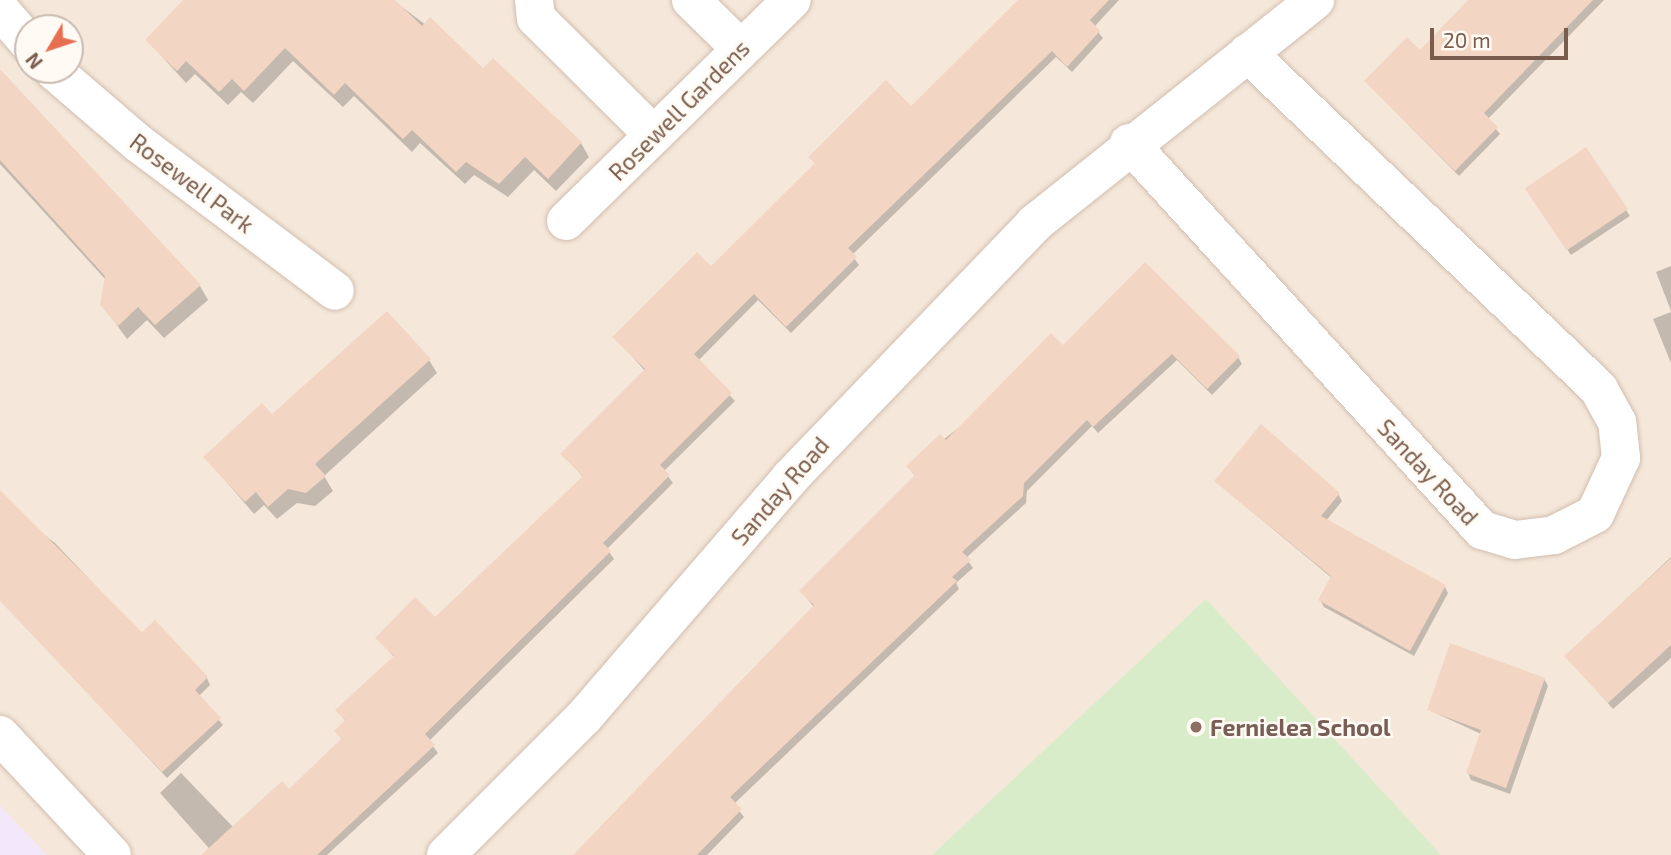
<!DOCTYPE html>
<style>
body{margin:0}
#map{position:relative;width:1671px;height:855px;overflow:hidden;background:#fdf6ec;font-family:"Exo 2",sans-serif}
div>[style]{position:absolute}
.residential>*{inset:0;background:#f5e8da}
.education>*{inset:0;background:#f3e8fa}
.green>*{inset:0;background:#d8ecc9}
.shadow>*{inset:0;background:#0003}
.building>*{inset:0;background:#f3d5c3;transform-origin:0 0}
.roads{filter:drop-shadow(0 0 2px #d1beb0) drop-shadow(0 0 2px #d1beb0)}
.minor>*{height:38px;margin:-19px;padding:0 19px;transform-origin:19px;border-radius:19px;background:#fff}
.dots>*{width:19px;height:19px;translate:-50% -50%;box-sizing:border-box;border:4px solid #fffaf3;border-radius:50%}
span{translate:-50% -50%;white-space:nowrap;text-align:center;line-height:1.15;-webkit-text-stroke:5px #fffaf3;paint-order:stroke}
.street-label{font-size:23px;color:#7a5c4d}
.education-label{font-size:23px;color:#785e54;font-weight:700}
.left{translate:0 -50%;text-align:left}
.north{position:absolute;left:14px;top:14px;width:70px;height:70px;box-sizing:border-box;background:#fffaf3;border:2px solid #cabbb1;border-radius:50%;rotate:231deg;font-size:19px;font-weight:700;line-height:28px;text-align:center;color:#7a5c4d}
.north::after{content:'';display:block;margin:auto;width:24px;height:32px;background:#e76f51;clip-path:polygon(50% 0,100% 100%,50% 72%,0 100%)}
.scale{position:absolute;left:1430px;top:28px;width:138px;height:32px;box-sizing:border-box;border:4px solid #7a5c4d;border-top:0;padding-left:9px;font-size:21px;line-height:24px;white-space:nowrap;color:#7a5c4d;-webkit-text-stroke:5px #fffaf3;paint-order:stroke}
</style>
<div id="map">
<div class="residential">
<div style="clip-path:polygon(evenodd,0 0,1671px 0,1671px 855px,0 855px,0 0,28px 28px,70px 28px,70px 70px,28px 70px,28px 28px)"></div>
</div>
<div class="education">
<div style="clip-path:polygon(0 806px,47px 855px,0 855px)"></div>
</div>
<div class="green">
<div style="clip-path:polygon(1206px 599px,1441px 855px,932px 855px)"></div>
</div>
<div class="shadow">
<div style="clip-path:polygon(185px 0,393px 0,581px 143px,589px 157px,556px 191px,534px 170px,508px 197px,474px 175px,465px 184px,420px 143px,412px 152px,354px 96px,343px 107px,293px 61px,253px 103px,241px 92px,228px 105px,195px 74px,186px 83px,147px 40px)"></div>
<div style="clip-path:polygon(1021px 0,1119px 0,1094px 27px,1103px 38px,1072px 72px,1056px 57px,852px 255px,859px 265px,791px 333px,758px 300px,698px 361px,735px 401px,664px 471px,673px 483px,607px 549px,614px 559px,429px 741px,438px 753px,327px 855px,215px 855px,160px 793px,181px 773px,234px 828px,289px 791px,342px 740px,346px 722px,338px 711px,395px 658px,377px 638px,435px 620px,584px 478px,562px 454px,645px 371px,615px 337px,711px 268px,816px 165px,810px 157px,911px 108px)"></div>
<div style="clip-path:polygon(1471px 0,1604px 0,1488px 119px,1500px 134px,1459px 176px,1366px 82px,1420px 53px)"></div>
<div style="clip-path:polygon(0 73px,200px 286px,208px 300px,164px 338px,147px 320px,127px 339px,102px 305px,106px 280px,0 164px)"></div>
<div style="clip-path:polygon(1530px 194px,1626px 210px,1630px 216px,1571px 255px)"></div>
<div style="clip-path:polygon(1671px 266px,1671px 311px,1656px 272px)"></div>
<div style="clip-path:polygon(1671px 312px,1671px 363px,1653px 319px)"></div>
<div style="clip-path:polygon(1063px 347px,1238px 357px,1242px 364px,1212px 395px,1177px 360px,1098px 433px,1092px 426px,1027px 491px,1026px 503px,966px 558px,973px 568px,956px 583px,959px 589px,734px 804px,744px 817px,707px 855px,576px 855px,814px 607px,801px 591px,916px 477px,908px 467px)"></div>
<div style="clip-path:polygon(429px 360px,437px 373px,324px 476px,333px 491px,315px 506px,297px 503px,277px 519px,264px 505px,254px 514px,205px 457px)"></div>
<div style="clip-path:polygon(1216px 482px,1338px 494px,1342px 501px,1326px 521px,1445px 587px,1448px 593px,1414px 656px,1324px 607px,1320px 600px,1332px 578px)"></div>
<div style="clip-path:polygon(0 502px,55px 543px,142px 635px,155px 622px,207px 678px,210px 685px,199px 696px,223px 725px,167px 778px,0 599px)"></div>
<div style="clip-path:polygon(1671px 557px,1671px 658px,1613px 709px,1566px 656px)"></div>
<div style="clip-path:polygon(1544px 679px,1548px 686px,1510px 794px,1471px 780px,1468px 773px,1481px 734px,1429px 710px)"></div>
</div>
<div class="building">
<div style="clip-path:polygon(183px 0,395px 0,422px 26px,430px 17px,483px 68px,493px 58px,582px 142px,548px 179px,525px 157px,499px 184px,466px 162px,456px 172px,412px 130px,403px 139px,345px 83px,334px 95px,285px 48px,244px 91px,232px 79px,219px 92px,186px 61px,177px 71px,145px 40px)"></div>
<div style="clip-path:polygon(1018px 0,1109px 0,1090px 20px,1100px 31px,1067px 67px,1052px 51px,848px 248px,857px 257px,786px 327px,754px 294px,694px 354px,732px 393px,660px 465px,670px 475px,603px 543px,611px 551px,425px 734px,435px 745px,317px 855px,201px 855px,282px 781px,289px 789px,341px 739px,334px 731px,345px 720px,335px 710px,394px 656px,375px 638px,415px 597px,435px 617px,583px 476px,560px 454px,645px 369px,612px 337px,697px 252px,711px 266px,815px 163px,808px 157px,886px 80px,911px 106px)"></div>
<div style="clip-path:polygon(1468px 0,1593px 0,1484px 113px,1498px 127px,1455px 171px,1364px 81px,1407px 37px,1420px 50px)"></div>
<div style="clip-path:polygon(0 69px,201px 285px,155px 325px,138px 307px,118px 326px,100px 305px,105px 276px,0 160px)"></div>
<div style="left:1586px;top:147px;width:75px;height:74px;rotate:56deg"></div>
<div style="clip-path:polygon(1145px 262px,1240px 356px,1207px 389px,1172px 354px,1093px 427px,1087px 420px,1024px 483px,1023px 496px,962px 552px,971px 560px,952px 577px,957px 581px,730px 797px,742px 809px,697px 855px,573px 855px,814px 605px,799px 591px,915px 475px,906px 466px,940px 434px,946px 440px,1051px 333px,1063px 345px)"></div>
<div style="clip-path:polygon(387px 311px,431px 359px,315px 464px,326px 476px,306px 493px,288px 489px,268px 507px,256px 492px,245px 502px,203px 457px,262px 403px,272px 414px)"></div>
<div style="clip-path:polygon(1261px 424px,1340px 493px,1321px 516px,1446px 585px,1410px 651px,1318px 600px,1331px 576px,1214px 481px)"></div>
<div style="clip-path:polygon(0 490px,142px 632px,155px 620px,208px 677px,195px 690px,221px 718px,162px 772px,0 601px)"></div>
<div style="clip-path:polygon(1671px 558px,1671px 645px,1608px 703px,1564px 656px)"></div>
<div style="clip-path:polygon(1450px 643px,1545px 678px,1506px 788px,1466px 773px,1481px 730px,1427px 710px)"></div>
</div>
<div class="roads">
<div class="minor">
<div style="left:534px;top:0;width:18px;rotate:84deg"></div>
<div style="left:536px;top:18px;width:166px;rotate:44.8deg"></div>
<div style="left:691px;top:0;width:70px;rotate:44.4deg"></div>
<div style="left:0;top:10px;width:43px;rotate:48.8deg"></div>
<div style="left:53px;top:70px;width:112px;rotate:40.7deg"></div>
<div style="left:138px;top:143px;width:246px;rotate:36.9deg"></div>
<div style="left:1129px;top:143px;width:524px;rotate:47.63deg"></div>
<div style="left:1482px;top:530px;width:34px;rotate:17deg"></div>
<div style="left:1515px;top:540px;width:39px;rotate:-7deg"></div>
<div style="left:1554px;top:535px;width:46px;rotate:-27.1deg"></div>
<div style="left:1595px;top:514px;width:62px;rotate:-65.1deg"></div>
<div style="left:1621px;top:458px;width:36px;rotate:-96deg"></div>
<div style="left:1617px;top:422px;width:38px;rotate:-119deg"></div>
<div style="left:1599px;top:389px;width:486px;rotate:-136.3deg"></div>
<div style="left:566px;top:221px;width:316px;rotate:-44.4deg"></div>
<div style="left:0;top:735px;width:164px;rotate:47deg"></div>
<div style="left:446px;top:855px;width:195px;rotate:-45deg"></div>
<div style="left:584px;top:717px;width:316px;rotate:-49.2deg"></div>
<div style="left:790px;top:478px;width:354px;rotate:-46.1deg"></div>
<div style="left:1035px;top:223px;width:358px;rotate:-38.5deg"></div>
</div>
</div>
<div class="dots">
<div style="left:1196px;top:727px;background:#8d6e63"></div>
</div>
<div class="street-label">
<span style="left:679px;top:110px;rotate:-45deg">Rosewell Gardens</span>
<span style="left:192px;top:183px;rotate:37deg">Rosewell Park</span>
<span style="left:1428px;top:472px;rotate:47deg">Sanday Road</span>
<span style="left:780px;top:491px;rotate:-49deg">Sanday Road</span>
</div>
<div class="education-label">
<span class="left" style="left:1210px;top:727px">Fernielea School</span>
</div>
<div class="north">N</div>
<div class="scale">20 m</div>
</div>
